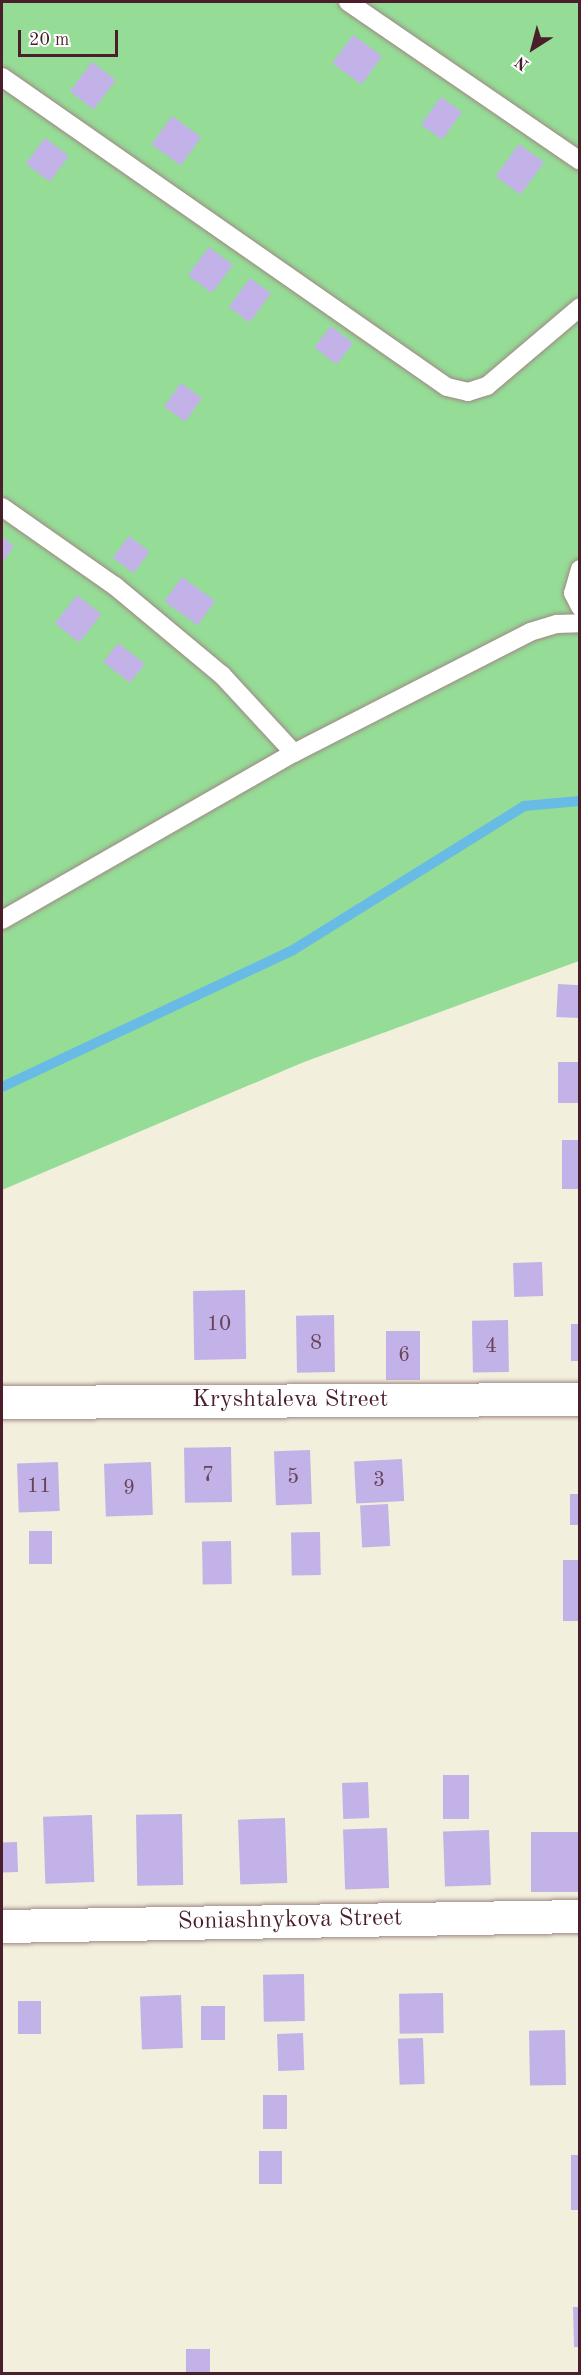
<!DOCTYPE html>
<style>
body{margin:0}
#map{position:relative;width:581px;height:2375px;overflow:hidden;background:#f3efdd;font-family:"Old Standard TT",serif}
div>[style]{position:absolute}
.green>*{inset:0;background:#95dc96}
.stream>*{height:10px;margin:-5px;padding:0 5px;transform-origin:5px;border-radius:5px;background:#68bbe4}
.building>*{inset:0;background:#c3b2e8;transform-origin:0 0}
.roads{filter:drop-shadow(0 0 2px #9e8784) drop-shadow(0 0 2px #9e8784)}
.service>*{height:18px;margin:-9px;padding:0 9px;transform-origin:9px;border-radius:9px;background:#fff}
.minor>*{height:33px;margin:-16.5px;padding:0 16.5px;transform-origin:16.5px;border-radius:16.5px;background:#fff}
span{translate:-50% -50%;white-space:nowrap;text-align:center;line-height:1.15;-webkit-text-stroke:6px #fff;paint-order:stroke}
.number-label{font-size:21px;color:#68445a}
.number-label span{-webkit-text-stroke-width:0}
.street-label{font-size:24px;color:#4a1f2b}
.frame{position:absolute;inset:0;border:3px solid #4a1f2b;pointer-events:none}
.north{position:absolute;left:503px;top:18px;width:60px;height:60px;-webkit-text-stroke:4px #fff;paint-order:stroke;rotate:216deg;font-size:16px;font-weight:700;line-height:24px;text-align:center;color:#4a1f2b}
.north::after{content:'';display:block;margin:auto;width:21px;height:27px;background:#4a1f2b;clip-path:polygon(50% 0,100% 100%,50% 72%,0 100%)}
.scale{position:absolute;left:18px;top:30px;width:100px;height:27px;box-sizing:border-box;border:3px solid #4a1f2b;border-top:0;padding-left:8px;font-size:18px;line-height:21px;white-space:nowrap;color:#4a1f2b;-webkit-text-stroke:4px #fff;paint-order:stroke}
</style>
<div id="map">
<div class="green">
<div style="clip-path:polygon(2px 2px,579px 2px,579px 961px,304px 1062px,2px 1190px)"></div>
</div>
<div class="stream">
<div style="left:2px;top:1087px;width:322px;rotate:-25.2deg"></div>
<div style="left:293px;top:950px;width:272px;rotate:-31.9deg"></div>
<div style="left:524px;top:806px;width:56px;rotate:-5.1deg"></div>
</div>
<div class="building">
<div style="left:353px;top:35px;width:36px;height:35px;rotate:36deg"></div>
<div style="left:92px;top:62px;width:30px;height:37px;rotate:37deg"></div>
<div style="left:441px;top:97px;width:26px;height:34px;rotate:36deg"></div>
<div style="left:172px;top:116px;width:36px;height:35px;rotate:36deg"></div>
<div style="left:45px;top:138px;width:30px;height:32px;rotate:37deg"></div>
<div style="left:519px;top:144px;width:31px;height:40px;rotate:36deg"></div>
<div style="left:209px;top:247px;width:30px;height:35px;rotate:37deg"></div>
<div style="left:250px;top:278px;width:26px;height:36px;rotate:36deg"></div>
<div style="left:331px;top:326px;width:28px;height:27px;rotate:38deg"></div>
<div style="left:181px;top:383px;width:26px;height:29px;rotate:36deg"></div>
<div style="left:129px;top:536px;width:26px;height:27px;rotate:37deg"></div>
<div style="clip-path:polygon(2px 537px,14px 546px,2px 563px)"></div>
<div style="left:182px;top:577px;width:41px;height:30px;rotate:36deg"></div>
<div style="left:77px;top:595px;width:31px;height:36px;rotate:38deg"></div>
<div style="left:118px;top:643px;width:34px;height:24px;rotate:38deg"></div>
<div style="left:558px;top:984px;width:22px;height:33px;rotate:3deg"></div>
<div style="left:558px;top:1062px;width:22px;height:41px"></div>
<div style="left:580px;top:1140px;width:49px;height:18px;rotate:90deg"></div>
<div style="left:542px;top:1262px;width:34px;height:29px;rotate:88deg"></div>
<div style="left:245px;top:1290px;width:69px;height:52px;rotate:89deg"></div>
<div style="left:334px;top:1315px;width:57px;height:38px;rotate:89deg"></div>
<div style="left:508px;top:1320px;width:52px;height:36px;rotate:89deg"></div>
<div style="left:571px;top:1324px;width:9px;height:37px"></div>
<div style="left:386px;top:1331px;width:34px;height:49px"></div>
<div style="left:231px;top:1447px;width:55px;height:47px;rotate:89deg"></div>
<div style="left:310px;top:1450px;width:54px;height:36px;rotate:88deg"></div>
<div style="left:402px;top:1459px;width:42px;height:48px;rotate:87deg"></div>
<div style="left:58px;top:1462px;width:49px;height:41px;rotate:88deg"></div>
<div style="left:151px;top:1462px;width:53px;height:47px;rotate:88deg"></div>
<div style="left:570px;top:1494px;width:10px;height:31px"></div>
<div style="left:388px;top:1504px;width:42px;height:28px;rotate:87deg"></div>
<div style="left:29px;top:1531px;width:23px;height:33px"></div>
<div style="left:320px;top:1532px;width:43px;height:29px;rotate:89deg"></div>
<div style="left:231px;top:1541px;width:43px;height:29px;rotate:89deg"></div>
<div style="left:580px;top:1560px;width:61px;height:17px;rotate:90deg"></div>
<div style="left:443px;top:1775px;width:26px;height:44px"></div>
<div style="left:368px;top:1782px;width:36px;height:26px;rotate:88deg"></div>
<div style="left:182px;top:1814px;width:71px;height:46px;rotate:89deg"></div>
<div style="left:92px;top:1815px;width:67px;height:49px;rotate:88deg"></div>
<div style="left:285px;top:1818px;width:65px;height:47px;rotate:88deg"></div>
<div style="left:387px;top:1828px;width:60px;height:44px;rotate:88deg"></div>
<div style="left:489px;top:1830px;width:55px;height:46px;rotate:88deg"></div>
<div style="left:580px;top:1832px;width:60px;height:49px;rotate:90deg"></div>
<div style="left:17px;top:1842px;width:30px;height:15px;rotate:88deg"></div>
<div style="left:304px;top:1974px;width:47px;height:41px;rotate:89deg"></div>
<div style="left:443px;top:1993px;width:40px;height:44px;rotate:89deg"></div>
<div style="left:181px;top:1995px;width:53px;height:41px;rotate:88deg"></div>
<div style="left:18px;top:2001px;width:23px;height:33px"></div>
<div style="left:201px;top:2006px;width:24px;height:34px"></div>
<div style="left:565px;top:2030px;width:55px;height:36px;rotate:89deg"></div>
<div style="left:303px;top:2033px;width:37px;height:26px;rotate:88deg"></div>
<div style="left:423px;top:2038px;width:46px;height:25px;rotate:88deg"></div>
<div style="left:263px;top:2095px;width:24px;height:34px"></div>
<div style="left:259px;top:2151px;width:23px;height:33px"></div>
<div style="left:571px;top:2155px;width:9px;height:55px"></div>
<div style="clip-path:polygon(573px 2307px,580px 2307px,580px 2347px,574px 2347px)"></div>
<div style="left:210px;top:2349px;width:25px;height:24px;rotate:90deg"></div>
</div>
<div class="roads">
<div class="service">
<div style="left:348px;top:2px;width:281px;rotate:34.4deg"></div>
<div style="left:2px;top:77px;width:542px;rotate:34.86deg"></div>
<div style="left:447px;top:387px;width:22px;rotate:13deg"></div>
<div style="left:468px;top:392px;width:20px;rotate:-18deg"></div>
<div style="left:487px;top:386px;width:122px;rotate:-40.3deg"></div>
<div style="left:2px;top:507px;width:138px;rotate:35deg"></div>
<div style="left:115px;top:586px;width:139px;rotate:39.8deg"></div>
<div style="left:222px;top:675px;width:106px;rotate:47.3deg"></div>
<div style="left:580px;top:569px;width:25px;rotate:106deg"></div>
<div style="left:573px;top:593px;width:16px;rotate:63deg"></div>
<div style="left:2px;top:920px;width:336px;rotate:-29.8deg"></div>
<div style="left:294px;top:753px;width:265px;rotate:-27.1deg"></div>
<div style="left:530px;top:632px;width:28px;rotate:-17deg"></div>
<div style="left:557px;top:624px;width:23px;rotate:-2deg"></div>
</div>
<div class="minor">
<div style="left:2px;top:1402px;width:578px;rotate:-0.3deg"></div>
<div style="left:2px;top:1926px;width:578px;rotate:-0.99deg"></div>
</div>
</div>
<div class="number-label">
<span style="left:219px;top:1325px">10</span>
<span style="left:316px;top:1344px">8</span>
<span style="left:491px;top:1347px">4</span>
<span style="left:404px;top:1356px">6</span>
<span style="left:208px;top:1476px">7</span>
<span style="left:293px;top:1478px">5</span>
<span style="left:379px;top:1481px">3</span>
<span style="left:39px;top:1487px">11</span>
<span style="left:129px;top:1489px">9</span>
</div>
<div class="street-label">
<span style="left:290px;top:1401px">Kryshtaleva Street</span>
<span style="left:290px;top:1921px;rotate:-1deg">Soniashnykova Street</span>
</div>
<div class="frame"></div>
<div class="north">N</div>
<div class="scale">20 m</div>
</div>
